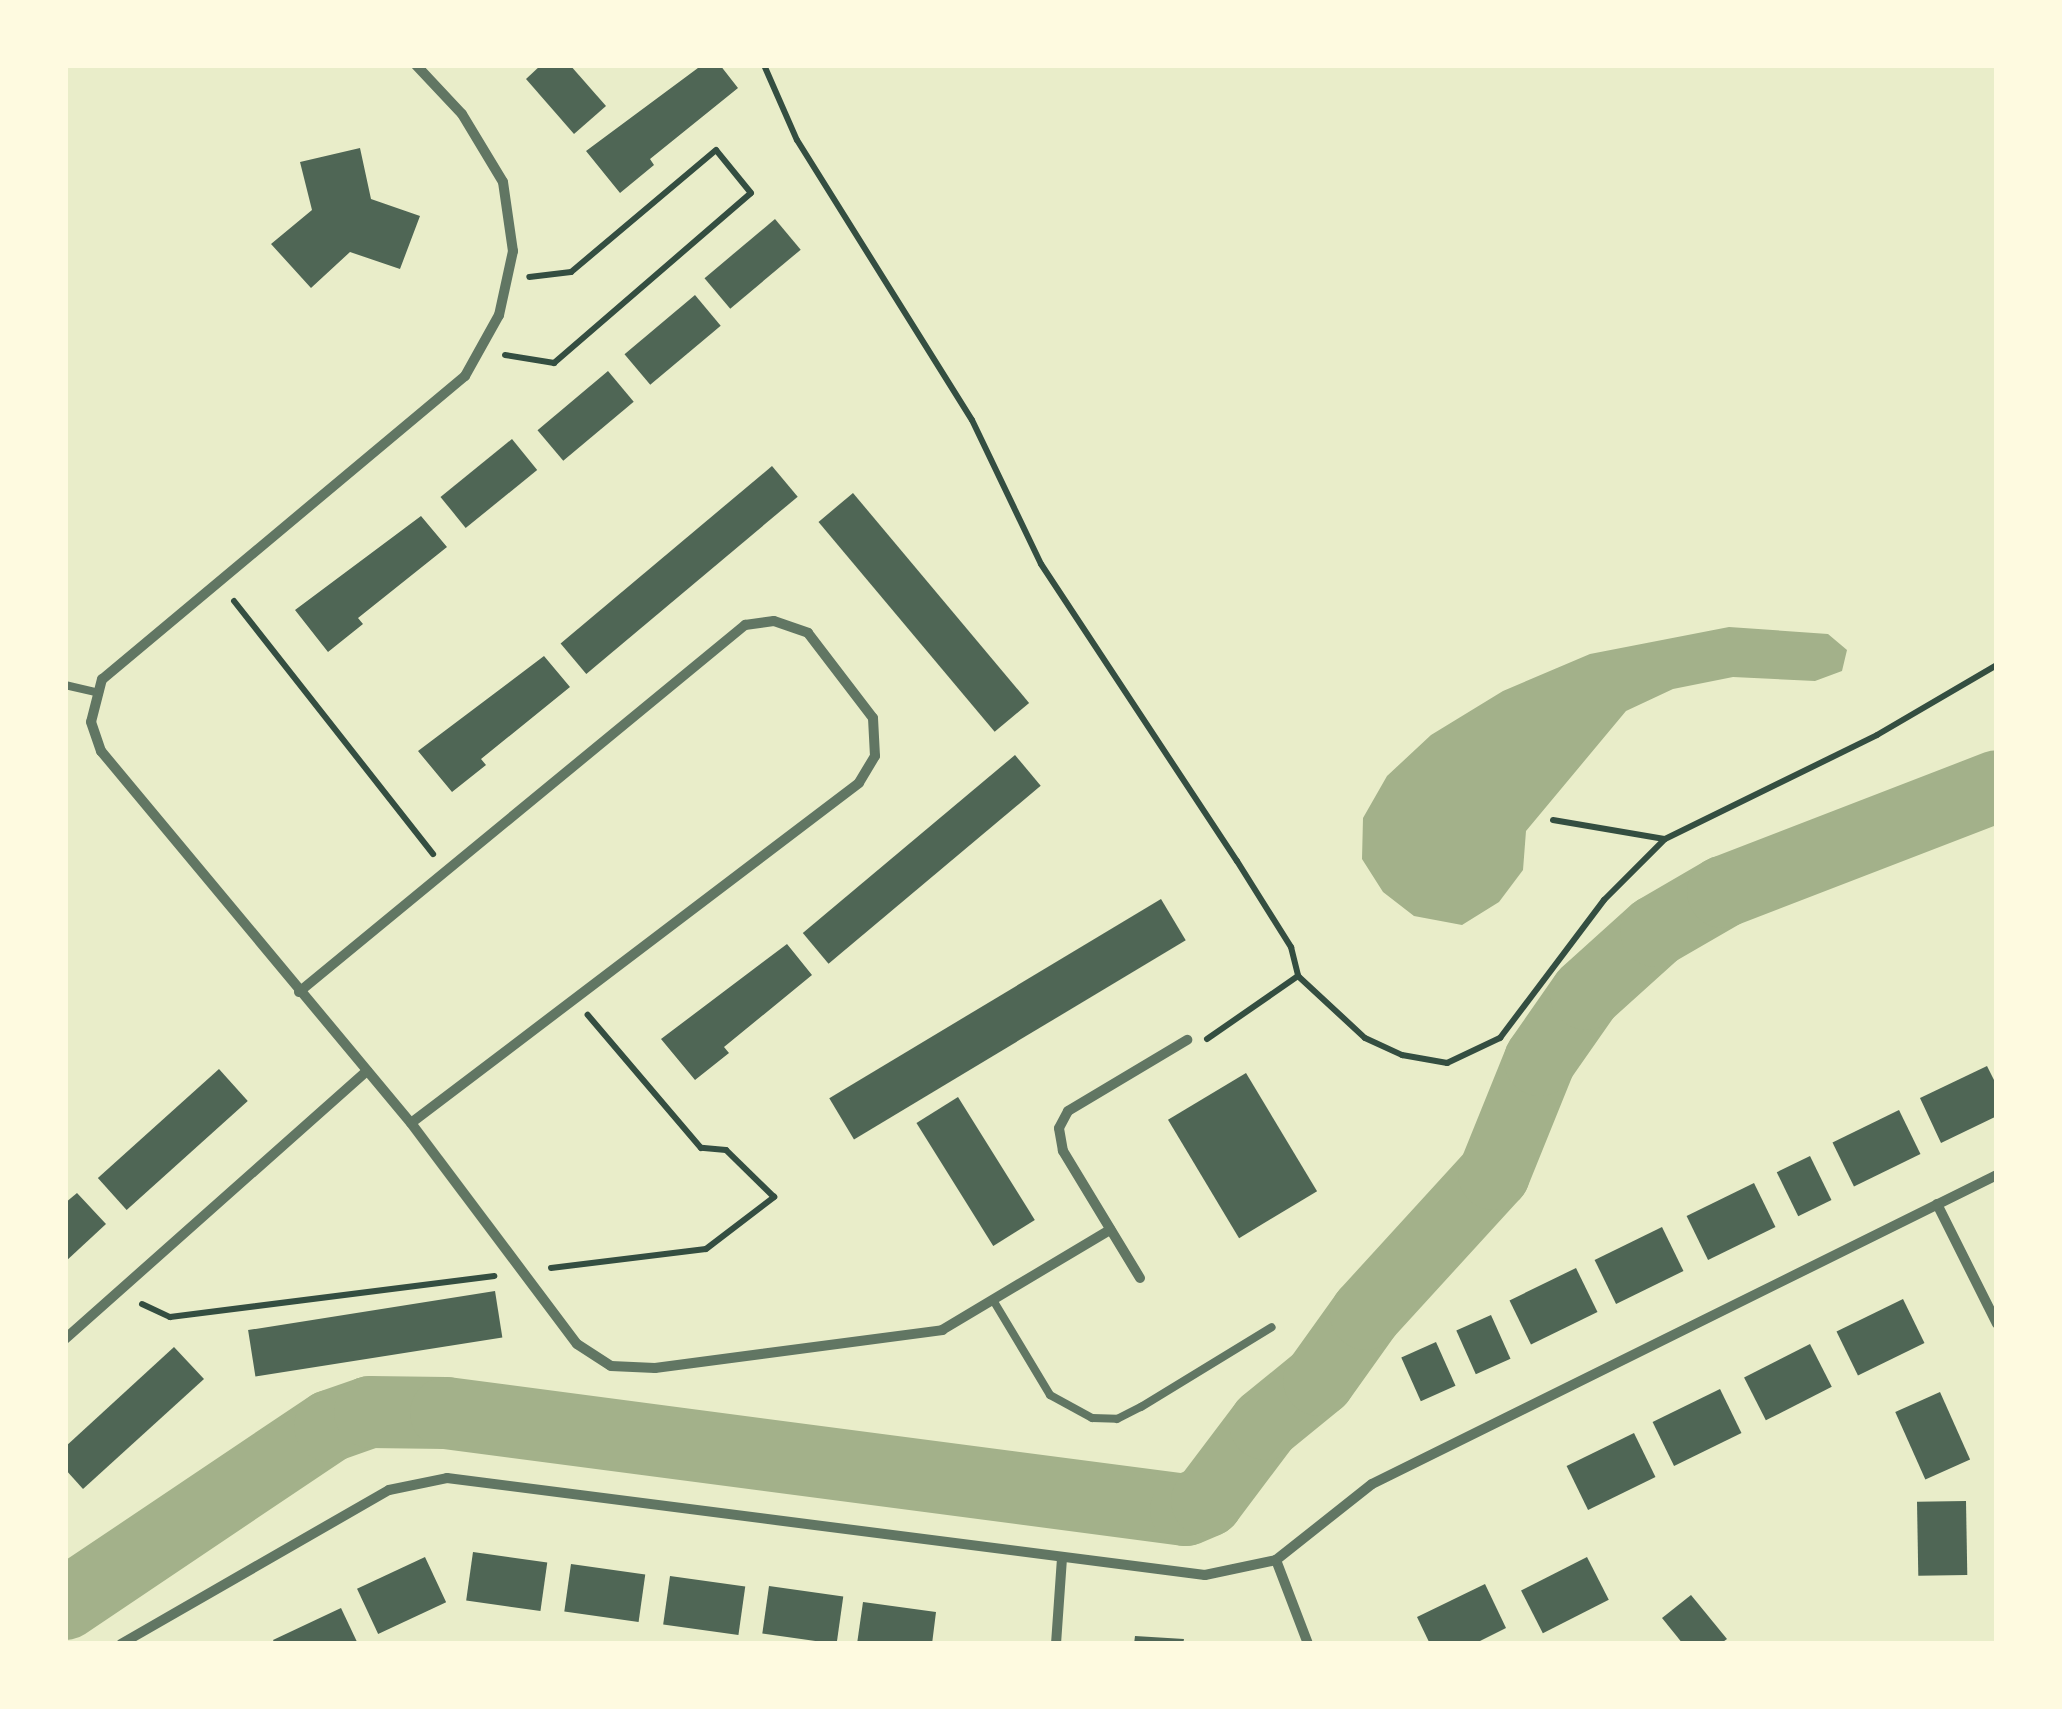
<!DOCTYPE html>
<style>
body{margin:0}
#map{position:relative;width:2062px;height:1709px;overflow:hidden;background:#e9edc9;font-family:Inter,sans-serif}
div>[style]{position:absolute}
.water>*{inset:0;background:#a3b18a}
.river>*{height:72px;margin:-36px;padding:0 36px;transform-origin:36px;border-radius:36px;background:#a3b18a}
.building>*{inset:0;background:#4f6655;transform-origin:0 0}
.path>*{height:6px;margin:-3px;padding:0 3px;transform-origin:3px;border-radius:3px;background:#344e41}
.service>*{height:8px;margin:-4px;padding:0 4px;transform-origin:4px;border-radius:4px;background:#617663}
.minor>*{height:10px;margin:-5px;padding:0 5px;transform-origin:5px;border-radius:5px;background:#617663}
span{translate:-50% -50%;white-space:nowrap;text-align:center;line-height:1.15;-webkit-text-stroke:8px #fefae0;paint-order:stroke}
.frame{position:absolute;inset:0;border:68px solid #fefae0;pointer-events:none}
</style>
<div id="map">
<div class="water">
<div style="clip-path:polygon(1729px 627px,1828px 634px,1847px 650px,1842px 671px,1815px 681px,1733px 677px,1673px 689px,1626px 711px,1526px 831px,1523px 870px,1499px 902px,1462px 925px,1414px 916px,1383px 892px,1362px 859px,1363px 818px,1387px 776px,1431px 735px,1503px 691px,1590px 654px)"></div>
</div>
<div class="river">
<div style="left:65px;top:1604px;width:319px;rotate:-33.9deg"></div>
<div style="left:330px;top:1426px;width:42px;rotate:-19.3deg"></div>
<div style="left:370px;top:1412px;width:76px;rotate:0.8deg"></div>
<div style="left:446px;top:1413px;width:746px;rotate:7.47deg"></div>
<div style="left:1186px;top:1510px;width:23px;rotate:-23deg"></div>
<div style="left:1207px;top:1501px;width:96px;rotate:-53deg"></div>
<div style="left:1265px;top:1424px;width:70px;rotate:-39.2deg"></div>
<div style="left:1319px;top:1380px;width:81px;rotate:-54.5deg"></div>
<div style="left:1366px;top:1314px;width:190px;rotate:-47.6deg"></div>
<div style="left:1494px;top:1174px;width:123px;rotate:-68deg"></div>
<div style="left:1540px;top:1060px;width:80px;rotate:-55.1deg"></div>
<div style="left:1586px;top:994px;width:94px;rotate:-42deg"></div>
<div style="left:1656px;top:931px;width:78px;rotate:-30.2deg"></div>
<div style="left:1723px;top:892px;width:294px;rotate:-21.1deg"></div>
</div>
<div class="building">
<div style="clip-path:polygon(541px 65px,570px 65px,606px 106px,574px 134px,526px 79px)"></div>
<div style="clip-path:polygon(702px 65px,720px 65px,738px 88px,650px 159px,654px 165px,620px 193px,586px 151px)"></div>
<div style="clip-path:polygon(360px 148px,371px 199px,420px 216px,400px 269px,350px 252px,311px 288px,271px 244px,312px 210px,300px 162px)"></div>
<div style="left:775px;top:219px;width:40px;height:92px;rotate:50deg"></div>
<div style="left:695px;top:295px;width:40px;height:92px;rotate:50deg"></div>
<div style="left:608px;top:371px;width:40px;height:92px;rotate:50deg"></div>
<div style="left:512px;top:439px;width:40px;height:92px;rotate:51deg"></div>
<div style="left:772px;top:466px;width:40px;height:276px;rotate:50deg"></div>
<div style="left:853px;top:493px;width:274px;height:45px;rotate:50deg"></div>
<div style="clip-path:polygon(421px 516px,447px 547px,358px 618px,363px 624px,328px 652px,295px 610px)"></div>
<div style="clip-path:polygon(544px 656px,570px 687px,481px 759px,486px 765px,452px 792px,418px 751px)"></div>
<div style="left:1015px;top:755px;width:40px;height:277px;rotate:50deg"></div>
<div style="left:1161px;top:899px;width:48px;height:387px;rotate:59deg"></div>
<div style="clip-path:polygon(787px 944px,812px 975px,724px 1047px,729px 1053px,695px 1080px,661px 1039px)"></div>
<div style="clip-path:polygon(1987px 1066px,1997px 1086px,1997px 1116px,1941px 1143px,1920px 1098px)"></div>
<div style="left:219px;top:1069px;width:43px;height:163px;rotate:48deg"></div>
<div style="left:1246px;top:1073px;width:138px;height:91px;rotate:59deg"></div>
<div style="left:958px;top:1097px;width:145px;height:49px;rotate:58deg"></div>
<div style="left:1899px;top:1110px;width:49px;height:74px;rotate:64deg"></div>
<div style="left:1810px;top:1156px;width:49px;height:37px;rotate:64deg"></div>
<div style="left:1754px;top:1183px;width:49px;height:75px;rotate:64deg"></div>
<div style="clip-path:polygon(77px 1193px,106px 1224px,65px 1262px,65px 1203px)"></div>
<div style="left:1662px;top:1227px;width:49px;height:75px;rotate:64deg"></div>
<div style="left:1576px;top:1268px;width:49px;height:74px;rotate:64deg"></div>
<div style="left:495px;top:1291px;width:47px;height:250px;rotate:81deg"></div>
<div style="left:1903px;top:1299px;width:49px;height:74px;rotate:64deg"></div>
<div style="left:1491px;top:1315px;width:48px;height:38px;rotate:66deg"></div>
<div style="left:1436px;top:1342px;width:48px;height:38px;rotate:66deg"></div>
<div style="left:1810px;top:1344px;width:48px;height:74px;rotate:63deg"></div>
<div style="clip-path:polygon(174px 1347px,204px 1379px,83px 1489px,65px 1469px,65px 1447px)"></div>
<div style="left:1720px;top:1389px;width:49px;height:75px;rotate:64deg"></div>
<div style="left:1940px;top:1392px;width:74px;height:49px;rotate:66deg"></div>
<div style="left:1634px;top:1433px;width:49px;height:75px;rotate:64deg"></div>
<div style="left:1966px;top:1501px;width:74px;height:49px;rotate:89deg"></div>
<div style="left:473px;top:1552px;width:75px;height:49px;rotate:8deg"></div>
<div style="left:425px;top:1557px;width:50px;height:75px;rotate:65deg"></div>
<div style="left:1587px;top:1557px;width:48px;height:74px;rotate:63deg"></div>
<div style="left:571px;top:1564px;width:75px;height:48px;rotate:8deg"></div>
<div style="left:670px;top:1576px;width:76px;height:49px;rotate:8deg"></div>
<div style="clip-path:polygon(1485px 1584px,1506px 1628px,1474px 1644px,1430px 1644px,1417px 1617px)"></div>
<div style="left:769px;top:1586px;width:75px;height:48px;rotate:8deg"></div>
<div style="clip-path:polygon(1691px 1595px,1727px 1639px,1720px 1644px,1683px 1644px,1662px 1618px)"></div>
<div style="clip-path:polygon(863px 1602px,936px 1612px,932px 1644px,857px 1644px)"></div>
<div style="clip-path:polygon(341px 1608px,358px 1644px,275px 1644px,273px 1640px)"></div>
<div style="clip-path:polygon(1135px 1636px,1184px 1639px,1183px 1644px,1134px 1644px)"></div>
</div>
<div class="path">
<div style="left:764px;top:65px;width:82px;rotate:66.3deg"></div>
<div style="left:797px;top:140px;width:330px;rotate:58deg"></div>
<div style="left:972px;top:420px;width:160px;rotate:64.4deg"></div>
<div style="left:1041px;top:564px;width:356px;rotate:56.6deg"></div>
<div style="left:1237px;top:861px;width:102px;rotate:57.9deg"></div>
<div style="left:1291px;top:947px;width:30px;rotate:76deg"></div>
<div style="left:505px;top:355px;width:50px;rotate:9.3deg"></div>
<div style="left:554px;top:363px;width:260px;rotate:-40.8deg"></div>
<div style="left:751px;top:193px;width:55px;rotate:-129.1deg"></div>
<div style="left:716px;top:150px;width:189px;rotate:139.9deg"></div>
<div style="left:571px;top:272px;width:42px;rotate:173.2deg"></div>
<div style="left:234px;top:601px;width:322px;rotate:51.8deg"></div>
<div style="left:1553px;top:820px;width:113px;rotate:9.7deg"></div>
<div style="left:1298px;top:976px;width:91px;rotate:42.8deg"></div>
<div style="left:1365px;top:1038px;width:41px;rotate:24.7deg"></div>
<div style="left:1402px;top:1055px;width:46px;rotate:10.1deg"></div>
<div style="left:1447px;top:1063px;width:59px;rotate:-25.3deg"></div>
<div style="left:1500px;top:1038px;width:173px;rotate:-53deg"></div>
<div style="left:1604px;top:900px;width:86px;rotate:-45deg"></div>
<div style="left:1665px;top:839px;width:236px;rotate:-26.1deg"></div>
<div style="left:1877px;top:735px;width:139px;rotate:-30.3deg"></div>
<div style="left:1207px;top:1039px;width:111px;rotate:-34.7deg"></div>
<div style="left:551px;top:1268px;width:156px;rotate:-7deg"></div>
<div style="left:706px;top:1249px;width:86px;rotate:-37.4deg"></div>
<div style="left:774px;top:1197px;width:67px;rotate:-135.6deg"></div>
<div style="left:726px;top:1150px;width:25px;rotate:-175deg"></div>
<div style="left:701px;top:1148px;width:175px;rotate:-130.4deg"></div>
<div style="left:142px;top:1304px;width:31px;rotate:25deg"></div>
<div style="left:170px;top:1317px;width:327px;rotate:-7.2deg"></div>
</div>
<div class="service">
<div style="left:65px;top:685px;width:35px;rotate:13deg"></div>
<div style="left:993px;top:1300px;width:111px;rotate:59deg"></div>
<div style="left:1050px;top:1395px;width:48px;rotate:28.7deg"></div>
<div style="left:1092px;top:1418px;width:25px;rotate:2deg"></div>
<div style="left:1117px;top:1419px;width:27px;rotate:-27deg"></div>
<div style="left:1141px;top:1407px;width:153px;rotate:-31.4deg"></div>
</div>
<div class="minor">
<div style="left:416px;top:65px;width:67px;rotate:46.8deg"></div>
<div style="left:462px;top:114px;width:79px;rotate:58.9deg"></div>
<div style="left:503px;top:182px;width:70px;rotate:81.8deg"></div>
<div style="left:513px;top:251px;width:66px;rotate:102.3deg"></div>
<div style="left:499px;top:315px;width:70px;rotate:119.1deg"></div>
<div style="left:465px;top:376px;width:473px;rotate:140.1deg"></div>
<div style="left:102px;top:679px;width:44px;rotate:104.3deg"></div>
<div style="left:91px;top:722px;width:31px;rotate:71deg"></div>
<div style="left:101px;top:751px;width:484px;rotate:50.2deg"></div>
<div style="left:411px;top:1123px;width:276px;rotate:53.1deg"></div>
<div style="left:577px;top:1344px;width:40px;rotate:32.9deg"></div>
<div style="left:611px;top:1366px;width:44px;rotate:2.6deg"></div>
<div style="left:655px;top:1368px;width:290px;rotate:-7.5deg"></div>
<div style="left:942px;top:1330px;width:196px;rotate:-30.8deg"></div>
<div style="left:299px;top:992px;width:578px;rotate:-39.45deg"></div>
<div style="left:745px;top:625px;width:29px;rotate:-8deg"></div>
<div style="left:774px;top:621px;width:36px;rotate:19deg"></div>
<div style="left:808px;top:633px;width:107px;rotate:52.6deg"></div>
<div style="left:873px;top:718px;width:38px;rotate:87deg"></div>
<div style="left:875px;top:756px;width:31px;rotate:121deg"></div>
<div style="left:859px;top:783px;width:562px;rotate:142.8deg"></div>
<div style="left:1937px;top:1204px;width:134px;rotate:63.4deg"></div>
<div style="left:1140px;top:1278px;width:149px;rotate:-121.2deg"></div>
<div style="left:1063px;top:1151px;width:23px;rotate:-100deg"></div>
<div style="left:1059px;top:1128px;width:19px;rotate:-62deg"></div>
<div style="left:1068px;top:1111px;width:139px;rotate:-30.8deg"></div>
<div style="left:65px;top:1339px;width:404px;rotate:-41.6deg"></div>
<div style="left:1276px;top:1560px;width:90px;rotate:69.1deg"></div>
<div style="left:121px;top:1644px;width:309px;rotate:-29.9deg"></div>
<div style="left:389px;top:1490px;width:59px;rotate:-11.7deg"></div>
<div style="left:447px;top:1478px;width:764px;rotate:7.29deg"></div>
<div style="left:1205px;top:1575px;width:73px;rotate:-11.9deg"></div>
<div style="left:1276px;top:1560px;width:122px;rotate:-38.4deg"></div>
<div style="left:1372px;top:1484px;width:697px;rotate:-26.31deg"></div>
<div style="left:1056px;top:1644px;width:85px;rotate:-86deg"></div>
</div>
<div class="frame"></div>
</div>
